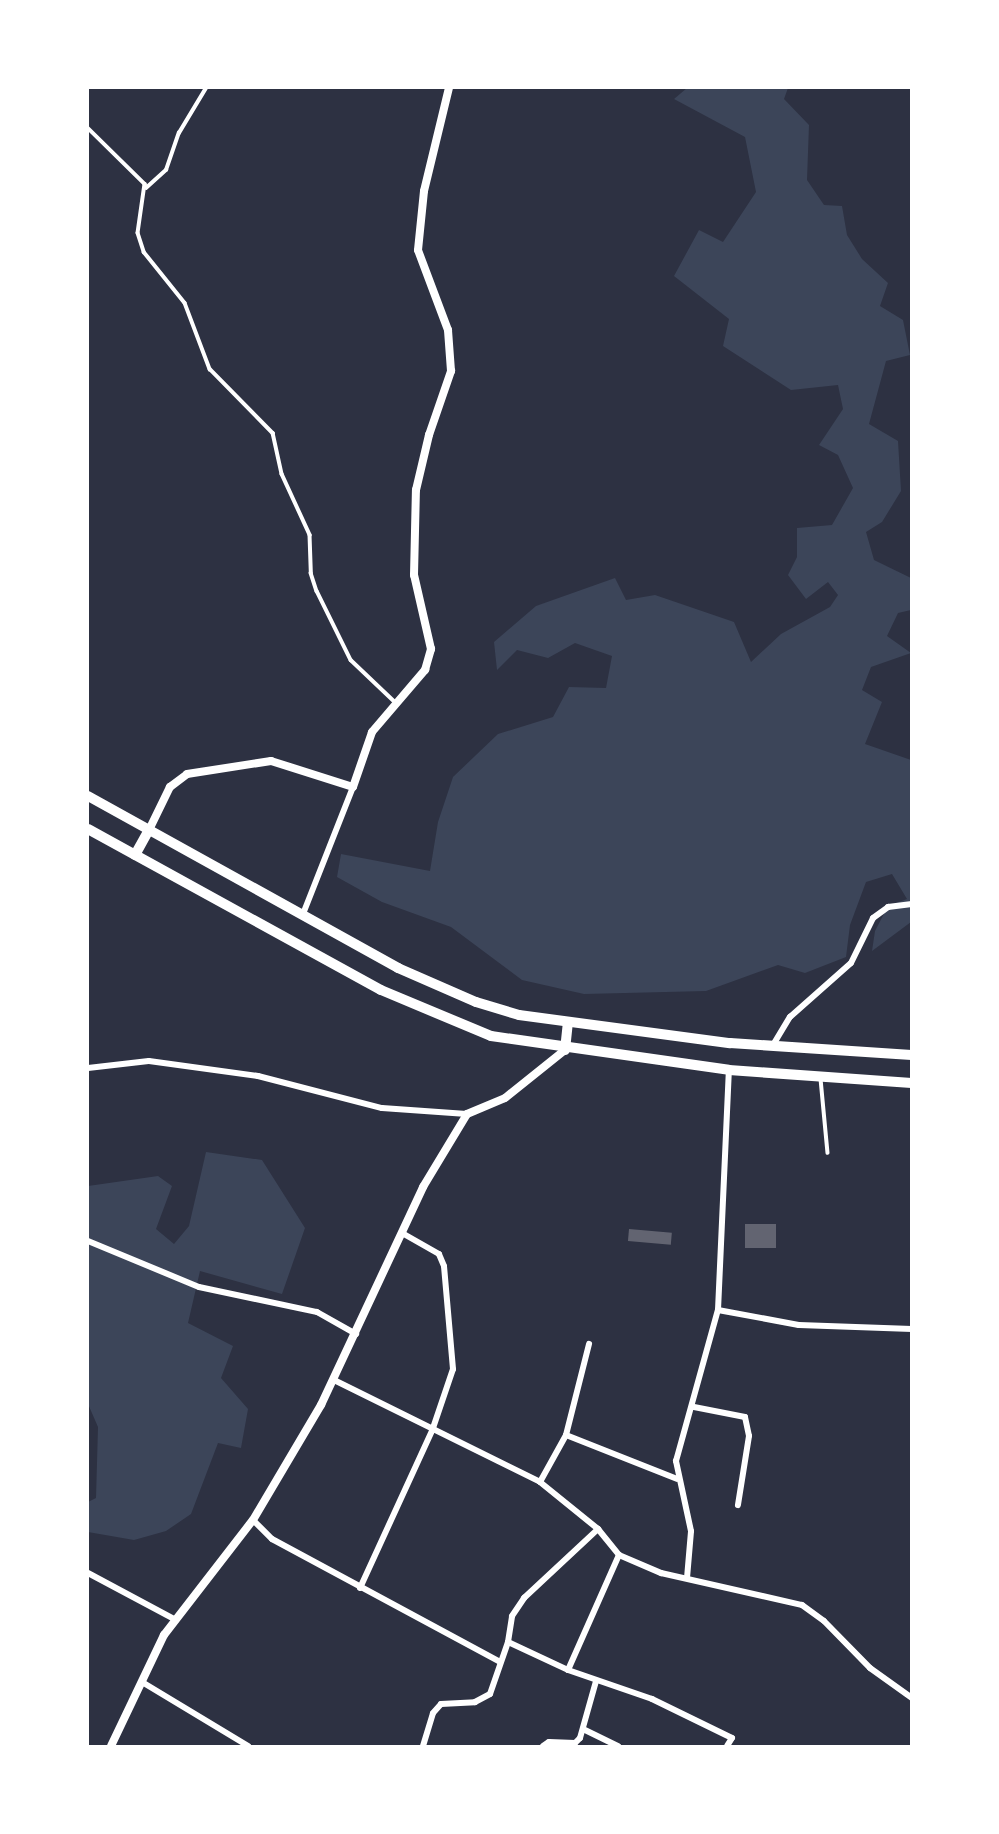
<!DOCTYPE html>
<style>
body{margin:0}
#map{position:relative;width:999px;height:1834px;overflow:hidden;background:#2d3142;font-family:"PT Sans",sans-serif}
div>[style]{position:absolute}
.green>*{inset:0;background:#3c4559}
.building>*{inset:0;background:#626471;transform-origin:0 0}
.service>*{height:3.5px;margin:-1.75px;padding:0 1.75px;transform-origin:1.75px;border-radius:1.75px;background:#fff}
.minor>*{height:6px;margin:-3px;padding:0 3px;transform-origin:3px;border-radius:3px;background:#fff}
.tertiary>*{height:8px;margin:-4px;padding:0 4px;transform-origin:4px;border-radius:4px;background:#fff}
.primary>*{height:10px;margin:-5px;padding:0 5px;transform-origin:5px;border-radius:5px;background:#fff}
span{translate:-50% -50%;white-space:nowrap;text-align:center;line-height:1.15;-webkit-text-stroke:7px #fff;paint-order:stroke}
.frame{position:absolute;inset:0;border:89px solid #fff;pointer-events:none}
</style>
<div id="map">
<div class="green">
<div style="clip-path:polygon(687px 88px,788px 88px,784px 99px,809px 125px,807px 180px,824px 205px,842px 206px,847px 235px,862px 259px,888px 283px,880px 306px,903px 320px,910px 355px,886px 361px,869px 424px,898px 441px,901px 491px,882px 522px,866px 532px,874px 560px,911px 578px,911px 610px,898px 613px,887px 636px,911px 653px,871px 667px,862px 690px,882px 702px,865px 744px,911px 760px,911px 922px,872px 951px,875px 931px,888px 906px,907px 899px,892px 874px,866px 882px,850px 925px,846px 957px,805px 973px,778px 965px,706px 991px,584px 994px,522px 980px,451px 927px,382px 902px,337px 877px,341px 854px,430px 871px,438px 822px,453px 777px,498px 734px,553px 717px,569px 687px,606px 688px,612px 656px,575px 643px,548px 658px,517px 650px,497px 670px,494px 642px,536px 606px,615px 578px,626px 600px,655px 595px,734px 622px,751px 662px,781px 634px,830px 607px,838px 595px,828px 582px,806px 599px,788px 575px,797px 557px,797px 528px,832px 525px,853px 488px,838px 455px,819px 445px,843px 409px,838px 385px,791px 390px,723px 346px,729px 319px,674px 276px,699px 230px,723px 242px,756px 192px,745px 137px,674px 99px)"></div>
<div style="clip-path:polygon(206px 1152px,262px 1160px,305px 1228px,282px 1294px,200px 1271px,188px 1323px,233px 1346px,221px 1378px,248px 1409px,241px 1448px,218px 1443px,191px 1514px,166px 1531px,134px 1540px,88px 1532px,88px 1502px,96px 1498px,98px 1427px,88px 1404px,88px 1186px,158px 1176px,172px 1186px,156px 1229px,174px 1244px,189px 1226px)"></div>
</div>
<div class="building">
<div style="left:745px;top:1224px;width:31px;height:24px"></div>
<div style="left:629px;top:1229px;width:43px;height:12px;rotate:5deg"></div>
</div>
<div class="service">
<div style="left:88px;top:128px;width:80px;rotate:44.5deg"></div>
<div style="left:145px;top:184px;width:49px;rotate:98.1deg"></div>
<div style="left:138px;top:233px;width:20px;rotate:72deg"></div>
<div style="left:144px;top:252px;width:65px;rotate:51.2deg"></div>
<div style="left:185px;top:303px;width:71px;rotate:69.3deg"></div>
<div style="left:210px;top:369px;width:90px;rotate:45.5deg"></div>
<div style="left:273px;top:433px;width:42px;rotate:77.6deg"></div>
<div style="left:282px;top:474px;width:67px;rotate:65.3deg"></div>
<div style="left:310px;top:535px;width:38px;rotate:88deg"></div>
<div style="left:311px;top:573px;width:19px;rotate:72deg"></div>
<div style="left:317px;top:591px;width:77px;rotate:63.8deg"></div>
<div style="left:351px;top:660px;width:59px;rotate:43.6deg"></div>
<div style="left:146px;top:188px;width:27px;rotate:-42deg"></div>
<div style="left:166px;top:170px;width:39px;rotate:-71deg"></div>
<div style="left:179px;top:133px;width:52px;rotate:-59deg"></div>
<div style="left:821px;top:1079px;width:74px;rotate:84.6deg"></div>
</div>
<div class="minor">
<div style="left:303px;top:914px;width:136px;rotate:-68.5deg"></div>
<div style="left:773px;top:1045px;width:33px;rotate:-59deg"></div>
<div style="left:790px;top:1017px;width:81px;rotate:-41.5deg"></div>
<div style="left:851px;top:963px;width:50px;rotate:-63.9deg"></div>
<div style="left:873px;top:918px;width:19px;rotate:-36deg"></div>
<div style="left:888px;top:907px;width:24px;rotate:-7deg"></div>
<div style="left:88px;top:1068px;width:61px;rotate:-6.5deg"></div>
<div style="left:149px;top:1061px;width:110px;rotate:7.8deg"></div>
<div style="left:258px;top:1076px;width:128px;rotate:14.5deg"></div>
<div style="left:382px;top:1108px;width:85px;rotate:4deg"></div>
<div style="left:88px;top:1241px;width:120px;rotate:22.5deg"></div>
<div style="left:199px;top:1287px;width:121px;rotate:12deg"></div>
<div style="left:317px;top:1312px;width:45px;rotate:29.4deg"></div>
<div style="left:718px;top:1310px;width:82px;rotate:10.5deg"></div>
<div style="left:799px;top:1325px;width:113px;rotate:2deg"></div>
<div style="left:334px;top:1380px;width:230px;rotate:26.3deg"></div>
<div style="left:540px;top:1482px;width:75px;rotate:39deg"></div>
<div style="left:598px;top:1529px;width:33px;rotate:51deg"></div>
<div style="left:619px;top:1555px;width:46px;rotate:23.2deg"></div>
<div style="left:661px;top:1573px;width:145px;rotate:12.8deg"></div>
<div style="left:802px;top:1605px;width:27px;rotate:36deg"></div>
<div style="left:824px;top:1621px;width:66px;rotate:45.6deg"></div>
<div style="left:870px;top:1668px;width:52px;rotate:35.5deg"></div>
<div style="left:694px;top:1407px;width:52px;rotate:11.1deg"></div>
<div style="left:745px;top:1417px;width:19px;rotate:78deg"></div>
<div style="left:749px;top:1436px;width:70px;rotate:99.1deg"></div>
<div style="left:566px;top:1435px;width:94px;rotate:-75.8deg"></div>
<div style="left:540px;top:1482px;width:54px;rotate:-61deg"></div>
<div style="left:566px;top:1435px;width:119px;rotate:21.6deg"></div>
<div style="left:253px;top:1520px;width:27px;rotate:45deg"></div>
<div style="left:272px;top:1539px;width:259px;rotate:28.3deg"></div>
<div style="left:88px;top:1573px;width:100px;rotate:28.1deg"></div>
<div style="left:687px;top:1578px;width:47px;rotate:-85.1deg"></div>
<div style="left:691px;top:1531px;width:72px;rotate:-102.1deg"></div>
<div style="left:676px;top:1461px;width:157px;rotate:-74.5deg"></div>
<div style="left:718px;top:1310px;width:240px;rotate:-87.4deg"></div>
<div style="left:360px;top:1588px;width:173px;rotate:-65.4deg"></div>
<div style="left:432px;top:1431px;width:65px;rotate:-71.3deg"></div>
<div style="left:453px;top:1369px;width:103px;rotate:-95deg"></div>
<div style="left:444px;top:1266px;width:13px;rotate:-113deg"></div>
<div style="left:439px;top:1254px;width:43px;rotate:-150.4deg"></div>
<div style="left:508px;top:1642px;width:26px;rotate:-81deg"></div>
<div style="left:512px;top:1616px;width:22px;rotate:-56deg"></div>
<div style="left:524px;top:1598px;width:101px;rotate:-43deg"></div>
<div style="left:568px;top:1670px;width:126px;rotate:-66.1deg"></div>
<div style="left:142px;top:1682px;width:124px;rotate:31.1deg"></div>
<div style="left:585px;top:1730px;width:37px;rotate:26deg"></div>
<div style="left:423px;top:1746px;width:34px;rotate:-73deg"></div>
<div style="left:433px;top:1713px;width:12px;rotate:-48deg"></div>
<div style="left:441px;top:1704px;width:34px;rotate:-3deg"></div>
<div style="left:475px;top:1702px;width:17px;rotate:-28deg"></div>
<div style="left:490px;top:1694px;width:55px;rotate:-70.9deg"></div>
<div style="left:508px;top:1642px;width:66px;rotate:25deg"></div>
<div style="left:568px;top:1670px;width:89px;rotate:19deg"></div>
<div style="left:652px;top:1699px;width:89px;rotate:26deg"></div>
<div style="left:732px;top:1738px;width:9px;rotate:122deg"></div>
<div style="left:543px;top:1746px;width:7px;rotate:-34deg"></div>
<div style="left:549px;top:1742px;width:26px;rotate:2deg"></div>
<div style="left:575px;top:1743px;width:7px;rotate:-45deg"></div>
<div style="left:580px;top:1738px;width:59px;rotate:-74.3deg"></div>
</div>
<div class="tertiary">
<div style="left:149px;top:830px;width:48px;rotate:-64deg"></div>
<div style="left:170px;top:787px;width:21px;rotate:-37deg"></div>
<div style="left:187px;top:774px;width:85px;rotate:-8.8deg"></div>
<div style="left:271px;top:761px;width:86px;rotate:17.6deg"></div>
<div style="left:353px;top:787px;width:58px;rotate:-70.9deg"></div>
<div style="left:372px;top:732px;width:82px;rotate:-49.5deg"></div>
<div style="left:425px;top:670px;width:22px;rotate:-74deg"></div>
<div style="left:431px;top:649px;width:76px;rotate:-102.9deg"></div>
<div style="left:414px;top:575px;width:85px;rotate:-88.7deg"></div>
<div style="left:416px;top:490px;width:57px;rotate:-76.7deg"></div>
<div style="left:429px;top:435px;width:68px;rotate:-71deg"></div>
<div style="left:451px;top:371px;width:41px;rotate:-94.2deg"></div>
<div style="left:448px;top:330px;width:85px;rotate:-110.6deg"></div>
<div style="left:418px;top:250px;width:59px;rotate:-84.2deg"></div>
<div style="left:424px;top:191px;width:106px;rotate:-76.4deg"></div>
<div style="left:111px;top:1746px;width:123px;rotate:-64.5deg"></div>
<div style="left:164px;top:1635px;width:145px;rotate:-52.3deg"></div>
<div style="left:253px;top:1520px;width:134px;rotate:-59.4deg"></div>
<div style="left:321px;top:1405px;width:241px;rotate:-64.9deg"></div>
<div style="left:423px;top:1187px;width:85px;rotate:-58.9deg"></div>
<div style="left:467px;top:1114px;width:41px;rotate:-22.8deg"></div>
<div style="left:505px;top:1098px;width:77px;rotate:-38.7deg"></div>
</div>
<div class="primary">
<div style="left:88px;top:796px;width:355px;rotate:29deg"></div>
<div style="left:398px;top:968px;width:85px;rotate:23.6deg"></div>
<div style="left:476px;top:1002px;width:45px;rotate:16.8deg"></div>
<div style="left:519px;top:1015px;width:213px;rotate:7.6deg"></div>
<div style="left:730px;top:1043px;width:182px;rotate:3.8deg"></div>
<div style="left:88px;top:829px;width:334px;rotate:28.8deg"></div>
<div style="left:381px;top:990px;width:119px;rotate:22.7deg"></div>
<div style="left:491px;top:1036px;width:240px;rotate:8.1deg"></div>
<div style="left:729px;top:1070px;width:183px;rotate:4.1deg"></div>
<div style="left:135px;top:855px;width:29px;rotate:-61deg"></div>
<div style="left:565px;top:1050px;width:28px;rotate:-84deg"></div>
</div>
<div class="frame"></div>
</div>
